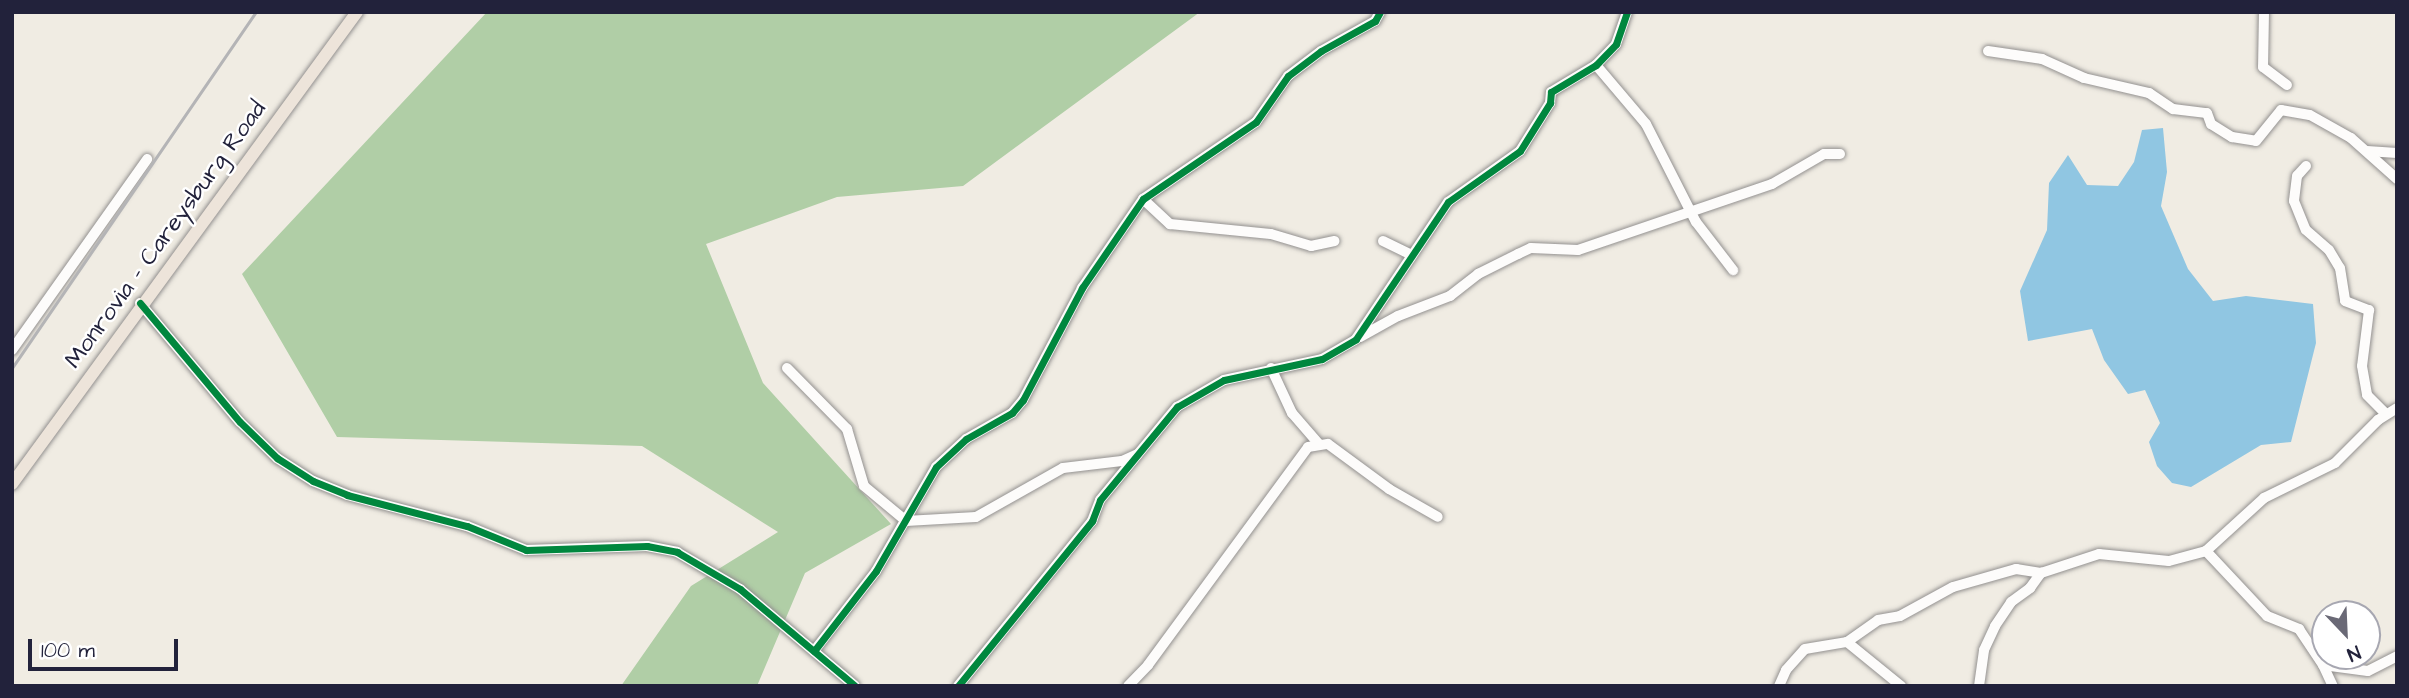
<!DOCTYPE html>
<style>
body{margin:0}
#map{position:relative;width:2409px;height:698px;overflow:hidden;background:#f0ece3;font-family:"Architects Daughter",sans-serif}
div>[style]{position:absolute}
.forest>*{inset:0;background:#b0cea6}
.water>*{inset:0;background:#90c6e2}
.roads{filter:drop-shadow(0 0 2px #939190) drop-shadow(0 0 2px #939190)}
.minor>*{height:10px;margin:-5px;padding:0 5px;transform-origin:5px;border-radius:5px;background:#fdfcfb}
.major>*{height:12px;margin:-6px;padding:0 6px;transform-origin:6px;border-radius:6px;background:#ede4da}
.rail>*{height:2.5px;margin:-1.25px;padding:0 1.25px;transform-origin:1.25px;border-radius:1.25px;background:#b4b4b6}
.cycleway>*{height:7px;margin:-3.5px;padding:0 3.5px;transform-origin:3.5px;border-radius:3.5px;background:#00873e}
span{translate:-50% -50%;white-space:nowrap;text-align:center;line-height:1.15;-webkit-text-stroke:5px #fff;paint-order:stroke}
.street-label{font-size:24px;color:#22223b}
.frame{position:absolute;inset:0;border:14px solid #22223b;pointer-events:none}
.north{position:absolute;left:2311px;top:600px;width:70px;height:70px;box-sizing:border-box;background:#fff;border:2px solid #a7a7b1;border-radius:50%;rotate:157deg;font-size:19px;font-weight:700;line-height:28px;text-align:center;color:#22223b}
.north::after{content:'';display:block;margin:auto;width:24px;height:32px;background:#6a6976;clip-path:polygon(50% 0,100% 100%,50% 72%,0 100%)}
.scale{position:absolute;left:28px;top:639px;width:150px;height:32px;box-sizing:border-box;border:4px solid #22223b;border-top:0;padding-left:9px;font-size:21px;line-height:24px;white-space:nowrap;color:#22223b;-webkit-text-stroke:5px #fff;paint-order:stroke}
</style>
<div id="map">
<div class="forest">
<div style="clip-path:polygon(487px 12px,1200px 12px,963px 186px,837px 197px,706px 244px,763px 383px,891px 524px,805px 573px,757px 686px,621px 686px,691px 586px,778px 532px,642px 446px,337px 437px,242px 274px)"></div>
</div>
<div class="water">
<div style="clip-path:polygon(2163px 128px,2167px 172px,2161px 206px,2188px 269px,2213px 301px,2246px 296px,2313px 304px,2316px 343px,2291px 442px,2261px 445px,2191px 487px,2172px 483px,2157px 466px,2149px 442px,2160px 423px,2145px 390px,2128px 394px,2104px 360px,2092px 329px,2028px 341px,2020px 291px,2047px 230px,2049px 183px,2068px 155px,2087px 185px,2118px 186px,2134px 162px,2142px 130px)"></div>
</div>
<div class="roads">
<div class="minor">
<div style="left:2264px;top:12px;width:55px;rotate:91deg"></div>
<div style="left:2263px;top:67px;width:30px;rotate:37deg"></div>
<div style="left:1988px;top:51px;width:55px;rotate:8.4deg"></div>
<div style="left:2042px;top:59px;width:46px;rotate:24.3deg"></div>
<div style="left:2084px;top:78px;width:67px;rotate:13deg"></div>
<div style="left:2149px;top:93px;width:29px;rotate:34deg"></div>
<div style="left:2173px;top:109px;width:34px;rotate:7deg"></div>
<div style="left:2207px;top:113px;width:12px;rotate:70deg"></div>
<div style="left:2211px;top:124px;width:25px;rotate:32deg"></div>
<div style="left:2232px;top:137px;width:24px;rotate:9deg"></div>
<div style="left:2256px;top:141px;width:40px;rotate:-51deg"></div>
<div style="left:2281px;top:110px;width:29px;rotate:10deg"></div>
<div style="left:2310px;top:115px;width:47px;rotate:29.3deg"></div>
<div style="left:2351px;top:138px;width:62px;rotate:41.7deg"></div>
<div style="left:1596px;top:65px;width:77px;rotate:49.7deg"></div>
<div style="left:1646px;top:124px;width:110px;rotate:63deg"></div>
<div style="left:1696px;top:222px;width:61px;rotate:52.4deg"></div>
<div style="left:2367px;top:151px;width:30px;rotate:4deg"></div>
<div style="left:2306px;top:166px;width:13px;rotate:132deg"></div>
<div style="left:2297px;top:176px;width:25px;rotate:97deg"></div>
<div style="left:2294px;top:201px;width:31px;rotate:68deg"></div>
<div style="left:2306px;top:230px;width:30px;rotate:41deg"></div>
<div style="left:2329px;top:250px;width:21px;rotate:59deg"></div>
<div style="left:2340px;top:268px;width:33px;rotate:81deg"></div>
<div style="left:2345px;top:301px;width:26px;rotate:21deg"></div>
<div style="left:2369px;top:310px;width:56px;rotate:97.1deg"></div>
<div style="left:2362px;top:366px;width:29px;rotate:80deg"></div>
<div style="left:2367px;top:395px;width:27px;rotate:45deg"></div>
<div style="left:1143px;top:199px;width:37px;rotate:43deg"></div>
<div style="left:1170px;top:224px;width:101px;rotate:5.7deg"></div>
<div style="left:1271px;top:234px;width:42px;rotate:16.7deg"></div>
<div style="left:1311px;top:246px;width:24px;rotate:-12deg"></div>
<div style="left:1383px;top:241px;width:32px;rotate:26deg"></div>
<div style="left:140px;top:303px;width:155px;rotate:50deg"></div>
<div style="left:240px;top:422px;width:52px;rotate:44.2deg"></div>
<div style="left:277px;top:458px;width:43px;rotate:32.6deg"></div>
<div style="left:313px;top:481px;width:37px;rotate:22deg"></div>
<div style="left:347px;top:495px;width:124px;rotate:14.5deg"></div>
<div style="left:467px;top:526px;width:64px;rotate:22.1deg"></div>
<div style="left:526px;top:550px;width:121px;rotate:-1.9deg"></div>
<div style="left:647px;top:546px;width:31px;rotate:11deg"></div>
<div style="left:677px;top:552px;width:73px;rotate:30.4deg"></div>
<div style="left:740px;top:589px;width:150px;rotate:40.1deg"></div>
<div style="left:1360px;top:337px;width:43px;rotate:-28.9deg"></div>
<div style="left:1398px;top:316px;width:56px;rotate:-21deg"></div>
<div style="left:1450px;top:296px;width:36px;rotate:-38deg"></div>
<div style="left:1478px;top:274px;width:45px;rotate:-26.6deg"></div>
<div style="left:1518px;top:254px;width:14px;rotate:-25deg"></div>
<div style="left:1531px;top:248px;width:47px;rotate:2.4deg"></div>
<div style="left:1578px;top:250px;width:205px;rotate:-18.8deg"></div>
<div style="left:1772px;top:184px;width:60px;rotate:-30deg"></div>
<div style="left:1824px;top:154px;width:16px"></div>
<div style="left:12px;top:350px;width:234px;rotate:-54.7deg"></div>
<div style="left:787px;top:368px;width:86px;rotate:45.5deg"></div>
<div style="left:847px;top:429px;width:59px;rotate:73.4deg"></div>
<div style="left:864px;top:486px;width:55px;rotate:39.8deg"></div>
<div style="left:906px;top:521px;width:70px;rotate:-3.3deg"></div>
<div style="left:976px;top:517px;width:100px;rotate:-29.4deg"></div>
<div style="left:1063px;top:468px;width:59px;rotate:-6.8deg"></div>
<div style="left:1122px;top:461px;width:17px;rotate:-24deg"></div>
<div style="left:1271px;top:368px;width:50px;rotate:65deg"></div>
<div style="left:1292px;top:413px;width:40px;rotate:49deg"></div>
<div style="left:2206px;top:551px;width:89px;rotate:46.8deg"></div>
<div style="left:2267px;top:616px;width:35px;rotate:22deg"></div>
<div style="left:2299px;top:629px;width:43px;rotate:56.3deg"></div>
<div style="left:2323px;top:665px;width:45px;rotate:7.6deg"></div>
<div style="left:2368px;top:671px;width:33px;rotate:-27deg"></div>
<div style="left:1847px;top:642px;width:38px;rotate:-35deg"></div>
<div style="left:1878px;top:620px;width:22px;rotate:-10deg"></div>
<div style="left:1900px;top:616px;width:60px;rotate:-28.7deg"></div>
<div style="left:1953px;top:587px;width:66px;rotate:-15.9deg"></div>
<div style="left:2016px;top:569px;width:25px;rotate:9deg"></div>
<div style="left:814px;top:651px;width:101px;rotate:-52.2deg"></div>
<div style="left:876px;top:571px;width:120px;rotate:-60deg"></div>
<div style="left:936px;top:467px;width:41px;rotate:-43deg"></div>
<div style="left:966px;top:439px;width:53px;rotate:-29.5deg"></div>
<div style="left:1012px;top:413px;width:17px;rotate:-50deg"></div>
<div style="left:1023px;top:400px;width:127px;rotate:-62.2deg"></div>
<div style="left:1082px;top:288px;width:108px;rotate:-55.6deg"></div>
<div style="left:1143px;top:199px;width:137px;rotate:-34.3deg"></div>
<div style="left:1256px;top:122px;width:56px;rotate:-55.2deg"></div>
<div style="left:1288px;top:76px;width:41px;rotate:-37.1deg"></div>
<div style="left:1321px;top:51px;width:62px;rotate:-29.1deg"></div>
<div style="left:1375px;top:21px;width:10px;rotate:-61deg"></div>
<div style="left:2323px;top:665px;width:23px;rotate:65deg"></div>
<div style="left:958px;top:686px;width:213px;rotate:-50.9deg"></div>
<div style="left:1092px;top:521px;width:22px;rotate:-69deg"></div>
<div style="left:1100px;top:500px;width:121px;rotate:-50.4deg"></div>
<div style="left:1177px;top:407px;width:54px;rotate:-29.9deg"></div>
<div style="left:1224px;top:380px;width:100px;rotate:-12.1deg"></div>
<div style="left:1322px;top:359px;width:39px;rotate:-30deg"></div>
<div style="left:1356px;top:339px;width:165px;rotate:-56.1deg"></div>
<div style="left:1448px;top:202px;width:88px;rotate:-35.3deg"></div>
<div style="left:1520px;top:151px;width:57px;rotate:-58deg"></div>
<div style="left:1550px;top:103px;width:11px;rotate:-85deg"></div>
<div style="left:1551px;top:92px;width:52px;rotate:-31deg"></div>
<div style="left:1596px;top:65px;width:29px;rotate:-46deg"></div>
<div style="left:1616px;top:44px;width:34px;rotate:-71deg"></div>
<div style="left:1128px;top:686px;width:29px;rotate:-46deg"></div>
<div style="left:1148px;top:665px;width:270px;rotate:-53.7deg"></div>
<div style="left:1308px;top:447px;width:20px;rotate:-9deg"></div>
<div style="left:1328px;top:444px;width:76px;rotate:36.4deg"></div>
<div style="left:1389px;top:489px;width:56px;rotate:29.7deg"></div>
<div style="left:1779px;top:686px;width:17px;rotate:-66deg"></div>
<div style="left:1786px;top:670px;width:28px;rotate:-48deg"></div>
<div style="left:1805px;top:649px;width:43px;rotate:-9.5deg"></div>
<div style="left:1847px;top:642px;width:70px;rotate:39.2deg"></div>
<div style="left:1979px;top:686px;width:36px;rotate:-82deg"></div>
<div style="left:1984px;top:650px;width:26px;rotate:-65deg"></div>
<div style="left:1995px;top:626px;width:29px;rotate:-56deg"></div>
<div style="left:2011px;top:602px;width:24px;rotate:-36deg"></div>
<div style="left:2030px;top:588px;width:19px;rotate:-54deg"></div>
<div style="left:2041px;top:573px;width:61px;rotate:-18.1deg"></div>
<div style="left:2099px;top:554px;width:70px;rotate:5.7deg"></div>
<div style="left:2169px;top:561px;width:38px;rotate:-15deg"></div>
<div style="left:2206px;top:551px;width:79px;rotate:-42.4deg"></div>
<div style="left:2264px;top:498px;width:79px;rotate:-26.2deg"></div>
<div style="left:2335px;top:463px;width:61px;rotate:-45deg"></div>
<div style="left:2378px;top:420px;width:22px;rotate:-32deg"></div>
</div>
<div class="major">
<div style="left:12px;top:484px;width:585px;rotate:-53.84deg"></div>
</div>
</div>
<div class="rail">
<div style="left:12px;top:368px;width:432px;rotate:-55.6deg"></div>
</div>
<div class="cycleway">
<div style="left:140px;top:303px;width:155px;rotate:50deg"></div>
<div style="left:240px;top:422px;width:52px;rotate:44.2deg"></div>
<div style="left:277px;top:458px;width:43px;rotate:32.6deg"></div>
<div style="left:313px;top:481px;width:37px;rotate:22deg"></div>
<div style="left:347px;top:495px;width:124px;rotate:14.5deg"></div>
<div style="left:467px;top:526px;width:64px;rotate:22.1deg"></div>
<div style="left:526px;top:550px;width:121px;rotate:-1.9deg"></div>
<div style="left:647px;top:546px;width:31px;rotate:11deg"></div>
<div style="left:677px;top:552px;width:73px;rotate:30.4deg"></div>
<div style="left:740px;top:589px;width:150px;rotate:40.1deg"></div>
<div style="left:814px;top:651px;width:101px;rotate:-52.2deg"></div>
<div style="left:876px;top:571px;width:120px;rotate:-60deg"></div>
<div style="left:936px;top:467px;width:41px;rotate:-43deg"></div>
<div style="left:966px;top:439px;width:53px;rotate:-29.5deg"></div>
<div style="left:1012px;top:413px;width:17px;rotate:-50deg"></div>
<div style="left:1023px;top:400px;width:127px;rotate:-62.2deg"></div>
<div style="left:1082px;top:288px;width:108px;rotate:-55.6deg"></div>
<div style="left:1143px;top:199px;width:137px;rotate:-34.3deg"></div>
<div style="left:1256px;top:122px;width:56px;rotate:-55.2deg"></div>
<div style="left:1288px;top:76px;width:41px;rotate:-37.1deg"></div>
<div style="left:1321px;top:51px;width:62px;rotate:-29.1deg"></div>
<div style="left:1375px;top:21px;width:10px;rotate:-61deg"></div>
<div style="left:958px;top:686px;width:213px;rotate:-50.9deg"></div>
<div style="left:1092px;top:521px;width:22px;rotate:-69deg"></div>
<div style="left:1100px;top:500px;width:121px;rotate:-50.4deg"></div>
<div style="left:1177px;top:407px;width:54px;rotate:-29.9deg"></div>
<div style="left:1224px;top:380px;width:100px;rotate:-12.1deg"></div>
<div style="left:1322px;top:359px;width:39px;rotate:-30deg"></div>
<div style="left:1356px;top:339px;width:165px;rotate:-56.1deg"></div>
<div style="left:1448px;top:202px;width:88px;rotate:-35.3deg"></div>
<div style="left:1520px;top:151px;width:57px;rotate:-58deg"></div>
<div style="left:1550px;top:103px;width:11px;rotate:-85deg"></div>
<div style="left:1551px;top:92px;width:52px;rotate:-31deg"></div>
<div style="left:1596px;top:65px;width:29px;rotate:-46deg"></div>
<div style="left:1616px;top:44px;width:34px;rotate:-71deg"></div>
</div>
<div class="street-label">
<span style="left:166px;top:235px;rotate:-54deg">Monrovia - Careysburg Road</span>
</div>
<div class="frame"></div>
<div class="north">N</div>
<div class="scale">100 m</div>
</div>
